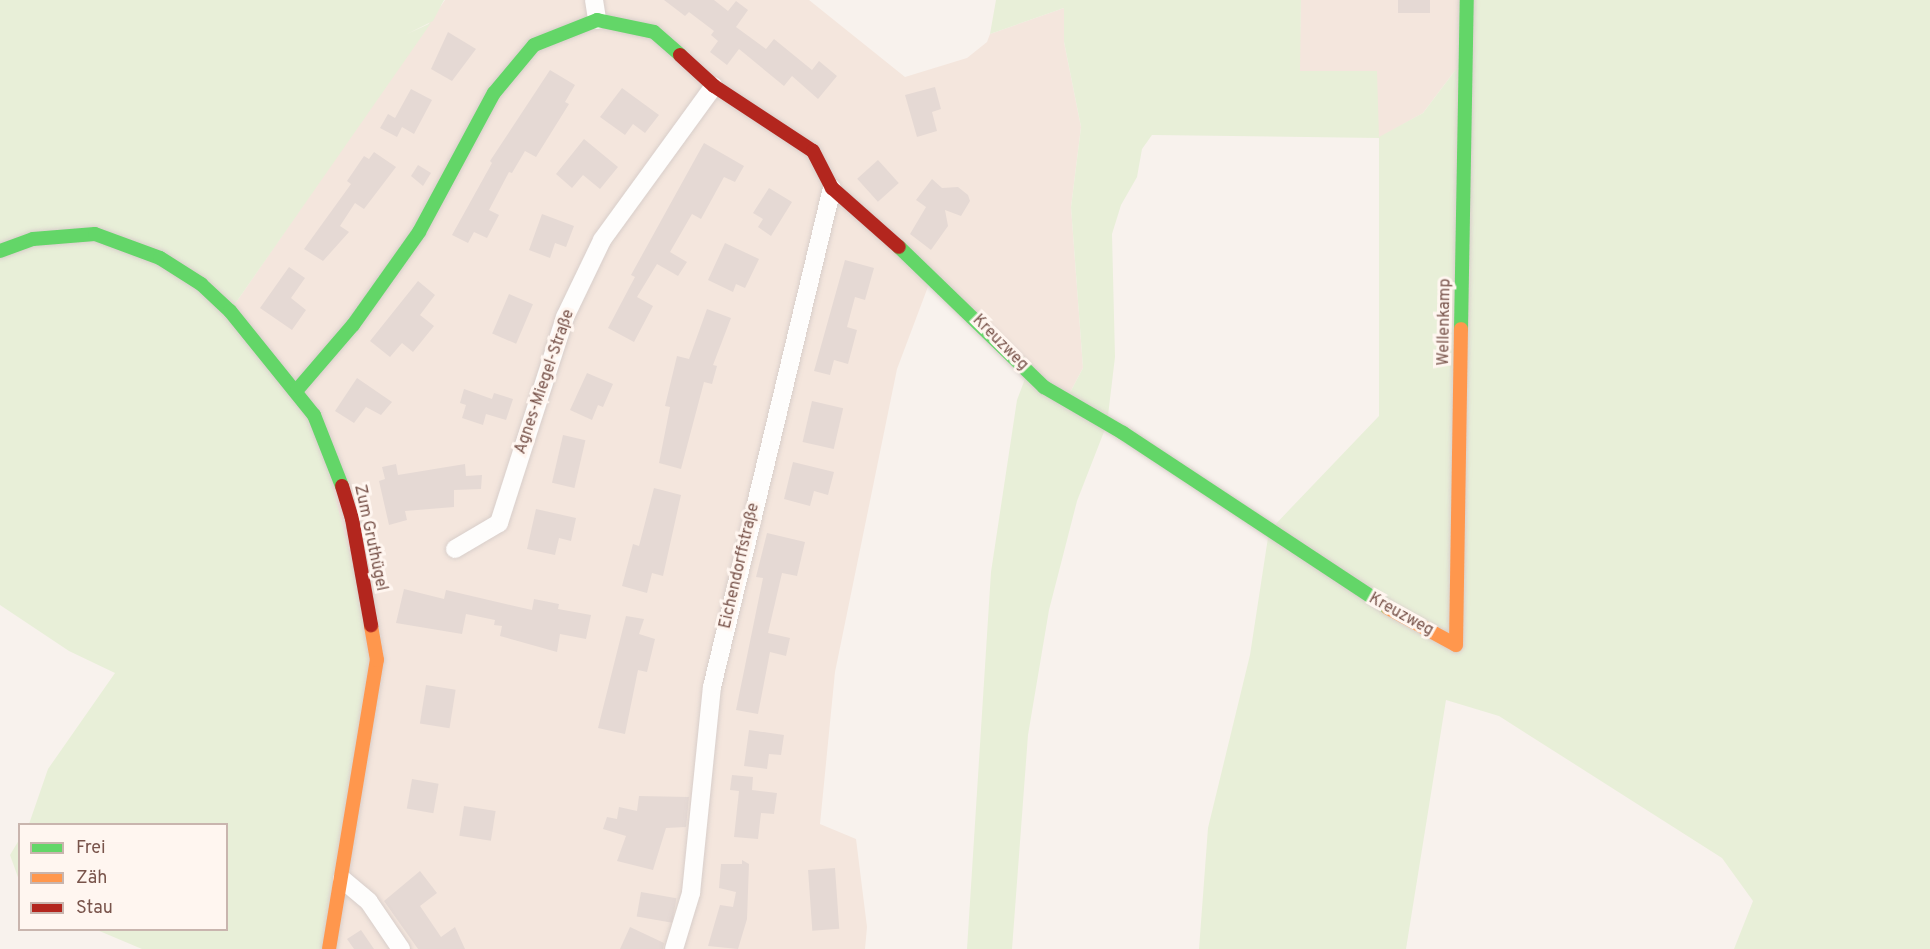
<!DOCTYPE html>
<meta charset="utf-8">
<style>
body{margin:0}
#map{position:relative;width:1930px;height:949px;overflow:hidden;background:#f8f2ed;font-family:Overpass,sans-serif}
div>[style]{position:absolute}
.residential>*{inset:0;background:#f4e6dd}
.green>*{inset:0;background:#e8efd8}
.building>*{inset:0;background:#e5d9d4;transform-origin:0 0}
.roads{filter:drop-shadow(0 0 2px #d8ceca) drop-shadow(0 0 2px #d8ceca)}
.street>*{height:18px;margin:-9px;padding:0 9px;transform-origin:9px;border-radius:9px;background:#fefdfc}
.fast>*{height:14px;margin:-7px;padding:0 7px;transform-origin:7px;border-radius:7px;background:#63d668}
.slow>*{height:14px;margin:-7px;padding:0 7px;transform-origin:7px;border-radius:7px;background:#ff974d}
.jam>*{height:14px;margin:-7px;padding:0 7px;transform-origin:7px;border-radius:7px;background:#b3261e}
span{translate:-50% -50%;white-space:nowrap;text-align:center;line-height:1.15;-webkit-text-stroke:6px #fff6f0;paint-order:stroke}
.street-label{font-size:16px;color:#79544b}
.legend{position:absolute;left:18px;top:823px;width:210px;height:108px;box-sizing:border-box;background:#fff6f0;border:2px solid #c9b5ae;margin:0;padding:8px 10px;list-style:none;font-size:18px;color:#79544b}
.legend li{display:flex;align-items:center;gap:12px;height:30px}
.legend b{width:30px;border:2px solid #c9b5ae}
</style>
<div id="map">
<div class="residential">
<div style="clip-path:polygon(445px 0,809px 0,905px 77px,967px 58px,987px 42px,990px 34px,1064px 8px,1064px 42px,1081px 127px,1071px 207px,1083px 368px,1066px 400px,932px 276px,897px 369px,835px 672px,820px 824px,856px 839px,867px 927px,865px 949px,330px 949px,230px 311px)"></div>
<div style="clip-path:polygon(1301px 0,1459px 0,1457px 68px,1423px 113px,1379px 138px,1299px 72px)"></div>
</div>
<div class="green">
<div style="clip-path:polygon(0 0,444px 0,433px 21px,407px 34px,431px 23px,230px 311px,314px 415px,377px 660px,330px 949px,142px 949px,97px 930px,226px 930px,226px 824px,29px 824px,48px 769px,115px 673px,69px 651px,0 605px)"></div>
<div style="clip-path:polygon(996px 0,1301px 0,1300px 71px,1377px 71px,1379px 137px,1423px 113px,1457px 68px,1459px 0,1930px 0,1930px 949px,1734px 949px,1753px 901px,1722px 858px,1499px 716px,1446px 700px,1406px 949px,1199px 949px,1208px 828px,1250px 655px,1269px 531px,1379px 416px,1379px 138px,1152px 135px,1142px 149px,1137px 177px,1121px 205px,1112px 234px,1115px 357px,1107px 424px,1077px 501px,1049px 610px,1028px 735px,1012px 949px,967px 949px,991px 572px,1017px 400px,1028px 371px,1066px 400px,1083px 368px,1071px 207px,1081px 127px,1064px 42px,1064px 8px,990px 34px)"></div>
<div style="clip-path:polygon(19px 840px,19px 880px,10px 855px)"></div>
</div>
<div class="building">
<div style="clip-path:polygon(664px 0,714px 0,728px 11px,736px 1px,748px 10px,736px 27px,766px 49px,774px 39px,812px 70px,819px 61px,837px 76px,818px 99px,792px 76px,784px 86px,739px 49px,727px 65px,710px 52px,718px 41px,711px 35px,714px 31px,689px 12px,685px 16px)"></div>
<div style="left:1398px;top:0;width:32px;height:13px"></div>
<div style="clip-path:polygon(448px 32px,476px 49px,452px 81px,431px 69px)"></div>
<div style="clip-path:polygon(550px 70px,575px 85px,565px 102px,569px 104px,536px 157px,525px 151px,512px 173px,509px 172px,489px 210px,499px 215px,487px 238px,474px 232px,468px 243px,452px 235px,492px 163px,490px 161px)"></div>
<div style="clip-path:polygon(935px 87px,941px 109px,932px 112px,937px 131px,917px 137px,905px 95px)"></div>
<div style="clip-path:polygon(622px 88px,659px 115px,645px 133px,633px 124px,625px 135px,600px 117px)"></div>
<div style="clip-path:polygon(411px 89px,432px 100px,414px 134px,402px 127px,397px 137px,380px 128px,388px 114px,395px 118px)"></div>
<div style="clip-path:polygon(584px 139px,618px 167px,600px 189px,583px 175px,572px 188px,556px 174px)"></div>
<div style="clip-path:polygon(704px 143px,744px 166px,735px 182px,724px 177px,701px 219px,692px 214px,670px 252px,687px 262px,678px 276px,657px 264px,637px 297px,653px 306px,634px 342px,608px 328px,635px 277px,631px 275px)"></div>
<div style="clip-path:polygon(374px 152px,396px 167px,364px 209px,355px 203px,340px 226px,349px 232px,323px 261px,304px 249px,351px 184px,347px 181px,364px 156px,369px 159px)"></div>
<div style="left:878px;top:160px;width:31px;height:28px;rotate:48deg"></div>
<div style="clip-path:polygon(418px 165px,431px 173px,423px 186px,411px 176px)"></div>
<div style="clip-path:polygon(932px 179px,942px 188px,958px 187px,968px 195px,970px 201px,961px 216px,945px 210px,948px 226px,931px 250px,910px 234px,926px 207px,916px 200px)"></div>
<div style="clip-path:polygon(769px 188px,792px 202px,771px 236px,758px 227px,763px 219px,753px 213px)"></div>
<div style="clip-path:polygon(542px 214px,574px 226px,566px 247px,555px 243px,550px 258px,529px 250px)"></div>
<div style="clip-path:polygon(725px 243px,759px 259px,745px 288px,736px 284px,733px 292px,708px 280px)"></div>
<div style="clip-path:polygon(845px 260px,874px 268px,865px 300px,855px 297px,847px 327px,857px 330px,848px 364px,834px 360px,830px 375px,814px 371px)"></div>
<div style="clip-path:polygon(289px 267px,305px 278px,291px 298px,306px 310px,292px 330px,260px 308px)"></div>
<div style="clip-path:polygon(418px 281px,435px 295px,420px 315px,434px 326px,413px 352px,402px 343px,390px 357px,370px 341px)"></div>
<div style="left:509px;top:294px;width:26px;height:43px;rotate:23deg"></div>
<div style="clip-path:polygon(707px 309px,731px 318px,713px 365px,717px 366px,712px 384px,704px 382px,681px 469px,659px 463px,670px 407px,665px 406px,677px 356px,689px 359px)"></div>
<div style="clip-path:polygon(587px 373px,613px 384px,603px 407px,598px 405px,592px 420px,570px 410px)"></div>
<div style="clip-path:polygon(357px 378px,392px 402px,381px 415px,366px 407px,354px 423px,335px 411px)"></div>
<div style="clip-path:polygon(464px 389px,492px 399px,494px 393px,513px 399px,506px 420px,486px 414px,483px 425px,462px 418px,466px 405px,460px 403px)"></div>
<div style="left:812px;top:401px;width:32px;height:42px;rotate:13deg"></div>
<div style="left:563px;top:435px;width:23px;height:49px;rotate:13deg"></div>
<div style="clip-path:polygon(793px 462px,834px 472px,828px 495px,814px 491px,810px 506px,784px 499px)"></div>
<div style="clip-path:polygon(396px 464px,398px 475px,465px 464px,466px 476px,482px 475px,481px 489px,454px 490px,454px 507px,405px 511px,407px 520px,389px 525px,379px 481px,385px 479px,382px 467px)"></div>
<div style="clip-path:polygon(654px 488px,681px 495px,663px 576px,652px 573px,647px 593px,622px 586px,633px 544px,639px 546px)"></div>
<div style="clip-path:polygon(536px 509px,576px 518px,571px 541px,559px 538px,555px 555px,527px 549px)"></div>
<div style="clip-path:polygon(767px 533px,805px 542px,797px 576px,782px 573px,768px 633px,790px 638px,786px 656px,770px 652px,758px 714px,736px 710px,763px 578px,756px 577px)"></div>
<div style="clip-path:polygon(404px 589px,444px 599px,446px 590px,532px 610px,534px 599px,559px 604px,558px 609px,591px 615px,586px 639px,560px 634px,557px 652px,500px 636px,502px 626px,494px 625px,495px 620px,466px 614px,462px 634px,396px 623px)"></div>
<div style="clip-path:polygon(626px 616px,644px 619px,639px 634px,655px 639px,647px 672px,638px 670px,625px 734px,598px 728px)"></div>
<div style="left:426px;top:685px;width:30px;height:39px;rotate:9deg"></div>
<div style="clip-path:polygon(749px 730px,784px 735px,781px 755px,769px 754px,767px 769px,744px 766px)"></div>
<div style="clip-path:polygon(732px 775px,753px 777px,752px 790px,777px 793px,774px 814px,761px 813px,758px 839px,734px 837px,739px 791px,730px 790px)"></div>
<div style="left:412px;top:779px;width:27px;height:30px;rotate:10deg"></div>
<div style="clip-path:polygon(639px 796px,689px 797px,686px 827px,666px 828px,653px 870px,617px 861px,626px 836px,603px 829px,607px 817px,617px 819px,619px 807px,637px 811px)"></div>
<div style="left:464px;top:806px;width:32px;height:30px;rotate:9deg"></div>
<div style="clip-path:polygon(742px 860px,749px 864px,747px 919px,738px 949px,708px 946px,720px 905px,733px 907px,736px 892px,719px 888px,721px 864px,742px 864px)"></div>
<div style="left:835px;top:868px;width:61px;height:27px;rotate:86deg"></div>
<div style="clip-path:polygon(420px 871px,437px 893px,420px 906px,441px 937px,455px 927px,465px 949px,418px 949px,384px 901px)"></div>
<div style="left:641px;top:892px;width:36px;height:25px;rotate:10deg"></div>
<div style="clip-path:polygon(630px 927px,664px 943px,663px 949px,620px 949px)"></div>
<div style="clip-path:polygon(361px 930px,374px 949px,354px 949px,347px 939px)"></div>
</div>
<div class="roads">
<div class="street">
<div style="left:594px;top:0;width:20px;rotate:81deg"></div>
<div style="left:455px;top:549px;width:51px;rotate:-30.6deg"></div>
<div style="left:499px;top:523px;width:216px;rotate:-72.2deg"></div>
<div style="left:565px;top:317px;width:85px;rotate:-64.3deg"></div>
<div style="left:602px;top:240px;width:190px;rotate:-54deg"></div>
<div style="left:342px;top:879px;width:35px;rotate:40deg"></div>
<div style="left:369px;top:902px;width:57px;rotate:55.8deg"></div>
<div style="left:674px;top:949px;width:59px;rotate:-73.1deg"></div>
<div style="left:691px;top:893px;width:207px;rotate:-84.2deg"></div>
<div style="left:712px;top:687px;width:513px;rotate:-76.48deg"></div>
</div>
<div class="fast">
<div style="left:899px;top:247px;width:202px;rotate:44deg"></div>
<div style="left:1044px;top:387px;width:91px;rotate:30.2deg"></div>
<div style="left:1123px;top:433px;width:318px;rotate:33.4deg"></div>
<div style="left:0;top:251px;width:35px;rotate:-20deg"></div>
<div style="left:33px;top:239px;width:62px;rotate:-4.6deg"></div>
<div style="left:95px;top:234px;width:69px;rotate:20.3deg"></div>
<div style="left:160px;top:258px;width:49px;rotate:32.4deg"></div>
<div style="left:201px;top:284px;width:40px;rotate:43deg"></div>
<div style="left:230px;top:311px;width:134px;rotate:51.1deg"></div>
<div style="left:314px;top:415px;width:76px;rotate:68.5deg"></div>
<div style="left:1461px;top:329px;width:329px;rotate:-89deg"></div>
<div style="left:297px;top:390px;width:86px;rotate:-49.3deg"></div>
<div style="left:353px;top:325px;width:114px;rotate:-54.6deg"></div>
<div style="left:419px;top:232px;width:158px;rotate:-61.7deg"></div>
<div style="left:494px;top:93px;width:62px;rotate:-50.2deg"></div>
<div style="left:534px;top:45px;width:68px;rotate:-21.6deg"></div>
<div style="left:597px;top:20px;width:58px;rotate:11.9deg"></div>
<div style="left:654px;top:32px;width:35px;rotate:41deg"></div>
</div>
<div class="slow">
<div style="left:1388px;top:608px;width:77px;rotate:28.6deg"></div>
<div style="left:1456px;top:645px;width:316px;rotate:-89.1deg"></div>
<div style="left:329px;top:949px;width:293px;rotate:-80.6deg"></div>
<div style="left:377px;top:660px;width:36px;rotate:-100deg"></div>
</div>
<div class="jam">
<div style="left:680px;top:55px;width:46px;rotate:42.4deg"></div>
<div style="left:714px;top:86px;width:118px;rotate:33.3deg"></div>
<div style="left:813px;top:151px;width:42px;rotate:62.8deg"></div>
<div style="left:832px;top:188px;width:89px;rotate:41.4deg"></div>
<div style="left:342px;top:486px;width:34px;rotate:73deg"></div>
<div style="left:352px;top:519px;width:108px;rotate:79.8deg"></div>
</div>
</div>
<div class="street-label">
<span style="left:1445px;top:322px;rotate:-89deg">Wellenkamp</span>
<span style="left:1000px;top:343px;rotate:45deg">Kreuzweg</span>
<span style="left:545px;top:382px;rotate:-71deg">Agnes-Miegel-Straße</span>
<span style="left:370px;top:538px;rotate:78deg">Zum Gruthügel</span>
<span style="left:740px;top:566px;rotate:-77deg">Eichendorffstraße</span>
<span style="left:1401px;top:615px;rotate:29deg">Kreuzweg</span>
</div>
<ul class="legend">
<li><b style="height:8px;background:#63d668"></b>Frei</li>
<li><b style="height:8px;background:#ff974d"></b>Zäh</li>
<li><b style="height:8px;background:#b3261e"></b>Stau</li>
</ul>
</div>
